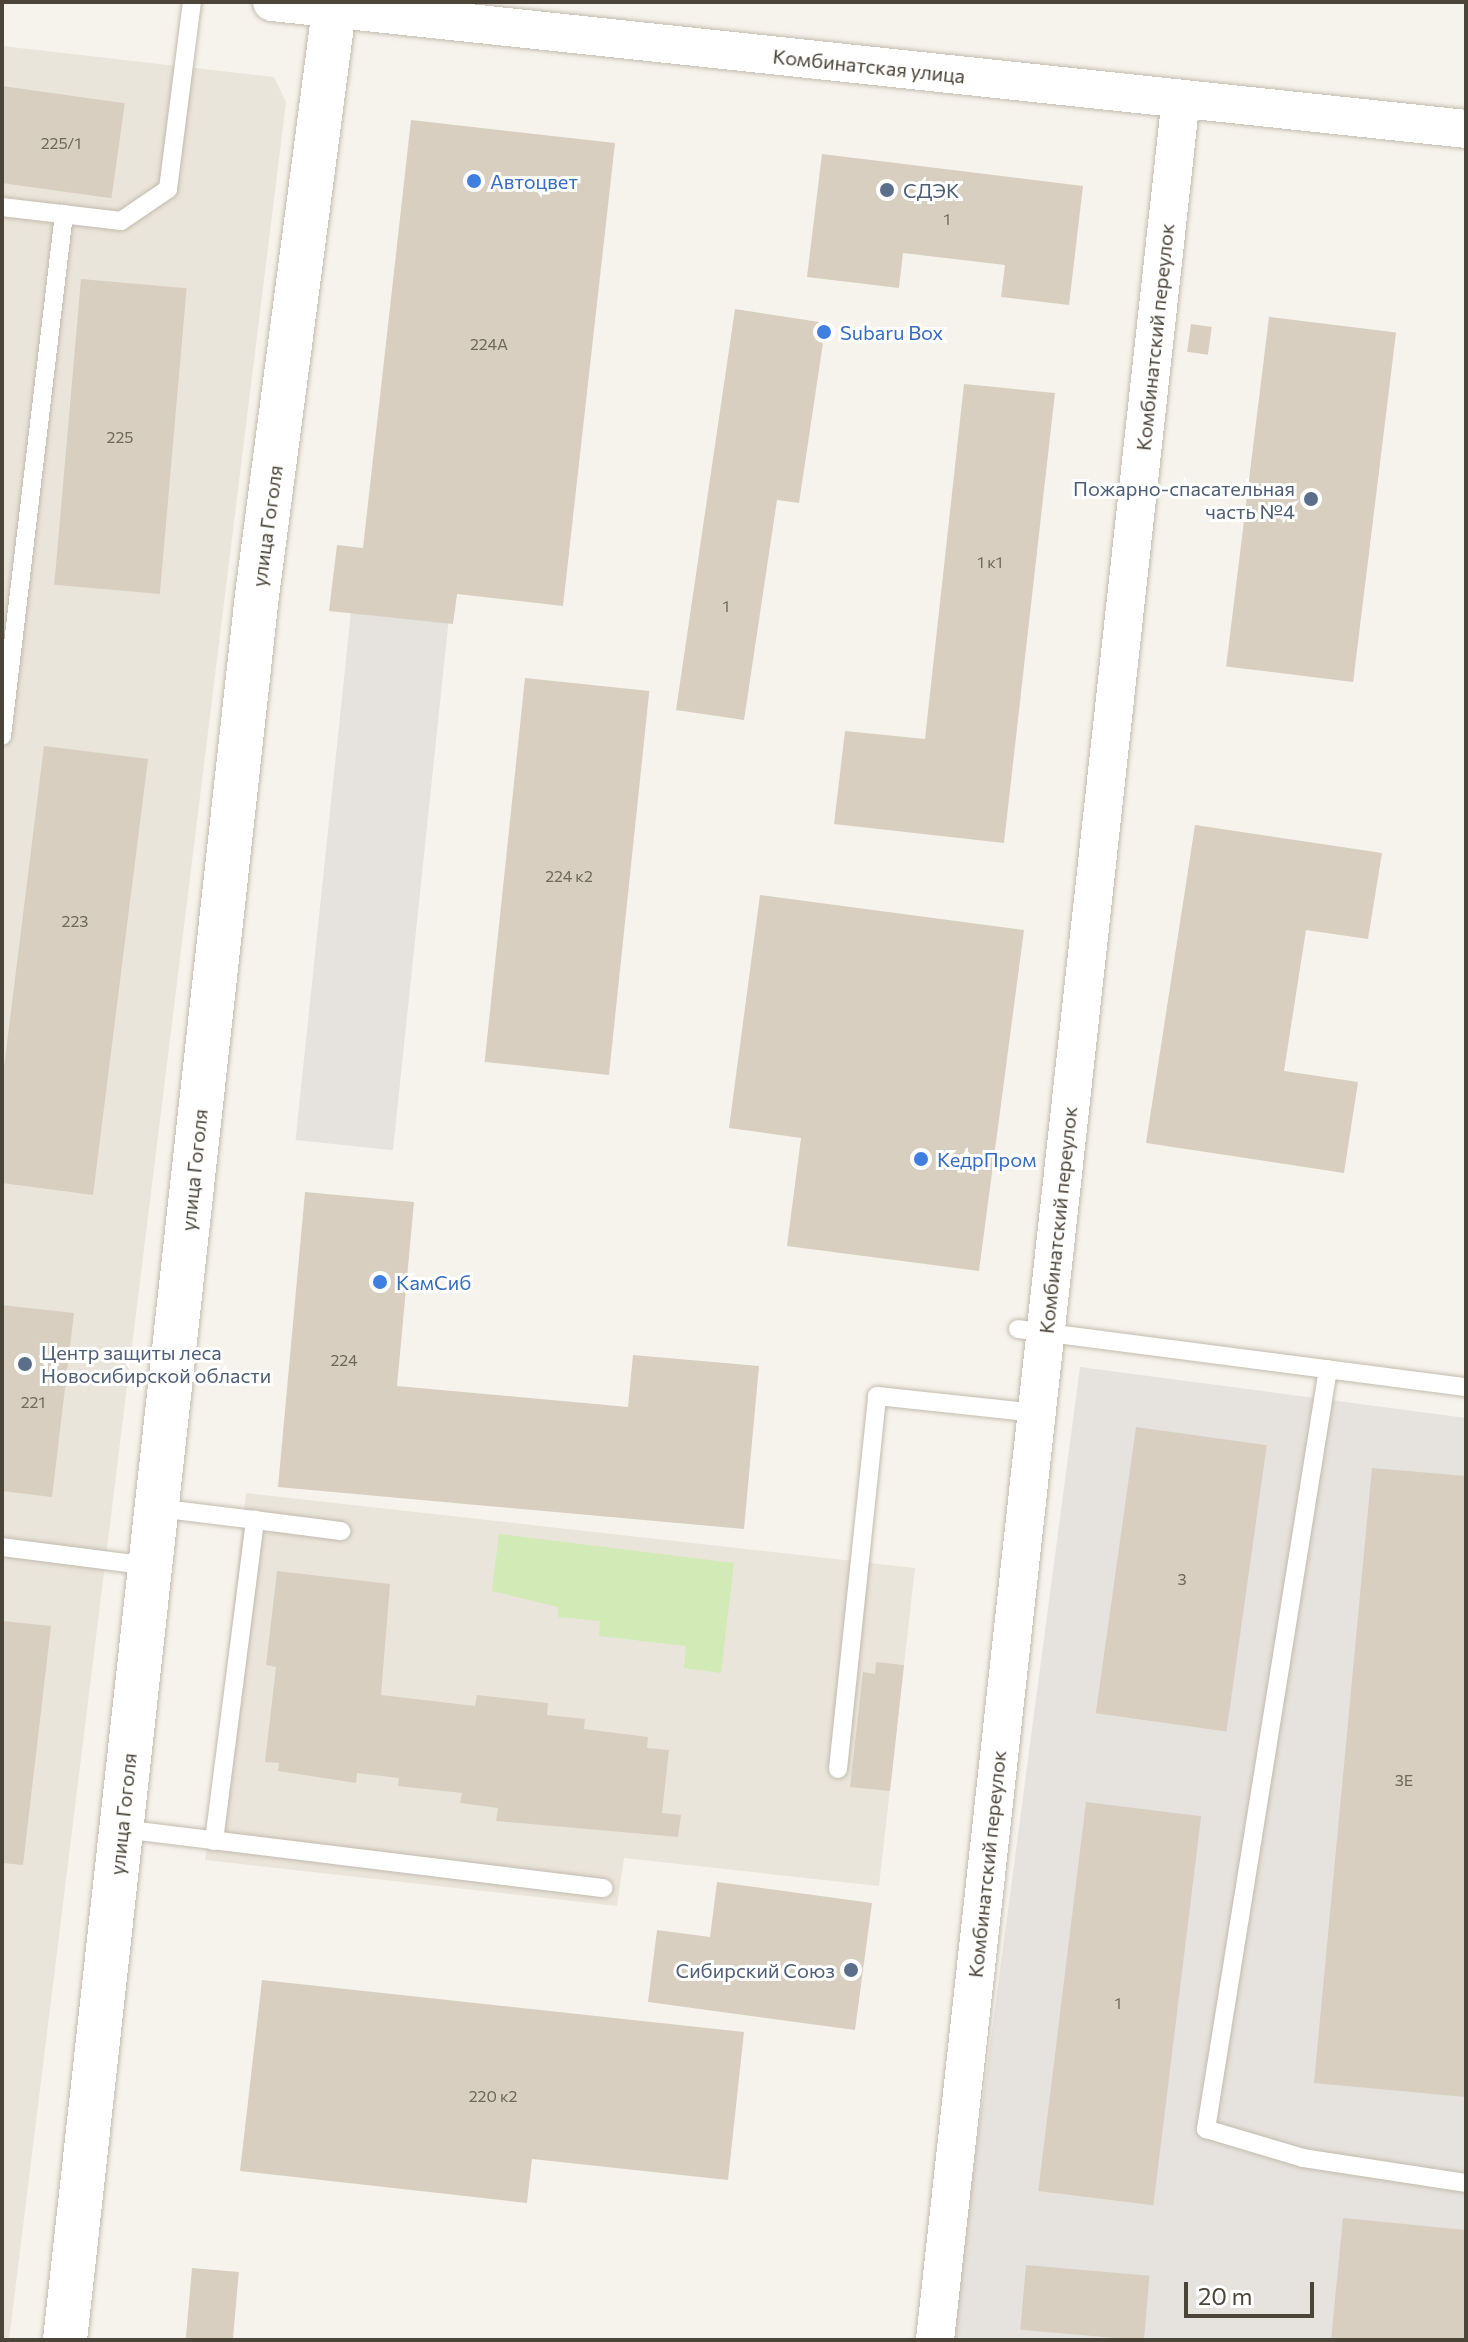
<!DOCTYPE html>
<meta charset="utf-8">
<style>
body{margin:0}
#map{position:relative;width:1468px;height:2342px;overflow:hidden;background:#f6f3ec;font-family:Commissioner,sans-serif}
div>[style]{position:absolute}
.residential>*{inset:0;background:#eae5da}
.industrial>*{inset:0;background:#e6e2dd;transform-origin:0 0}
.green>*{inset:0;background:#d2eab5}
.building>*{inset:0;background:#d8cfc1;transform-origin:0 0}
.roads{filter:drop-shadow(0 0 2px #c2bbae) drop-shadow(0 0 2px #c2bbae)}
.service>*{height:18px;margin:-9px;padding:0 9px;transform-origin:9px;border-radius:9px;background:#fff}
.minor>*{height:38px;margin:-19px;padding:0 19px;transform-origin:19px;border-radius:19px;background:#fff}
.tertiary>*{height:44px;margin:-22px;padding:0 22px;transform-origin:22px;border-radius:22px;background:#fff}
.dots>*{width:22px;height:22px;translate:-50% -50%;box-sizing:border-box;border:4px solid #fff;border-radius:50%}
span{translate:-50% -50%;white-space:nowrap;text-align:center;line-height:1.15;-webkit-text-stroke:6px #fff;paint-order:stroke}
.number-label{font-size:16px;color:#6e675b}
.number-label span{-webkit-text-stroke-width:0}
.street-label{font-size:20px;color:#4b4439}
.shop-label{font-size:20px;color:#366cbe}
.left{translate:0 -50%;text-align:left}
.service-label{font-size:20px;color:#4e5e75}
.right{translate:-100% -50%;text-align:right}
.frame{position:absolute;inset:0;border:4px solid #4b4439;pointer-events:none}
.scale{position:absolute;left:1184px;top:2282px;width:130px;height:36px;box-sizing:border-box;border:4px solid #4b4439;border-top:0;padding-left:10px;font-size:24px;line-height:28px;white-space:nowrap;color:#4b4439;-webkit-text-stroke:6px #fff;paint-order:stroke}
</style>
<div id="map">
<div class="residential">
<div style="clip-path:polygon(2px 46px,274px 77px,286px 102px,9px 2340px,2px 2340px)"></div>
<div style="clip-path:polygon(246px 1493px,915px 1568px,879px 1886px,624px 1858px,617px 1906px,205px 1860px)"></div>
</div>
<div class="industrial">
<div style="left:351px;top:612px;width:98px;height:531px;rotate:6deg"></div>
<div style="clip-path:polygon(1080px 1367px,1466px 1418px,1466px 2340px,951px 2340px)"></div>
</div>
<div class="green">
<div style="clip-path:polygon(499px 1534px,734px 1563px,721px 1673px,684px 1668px,686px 1646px,599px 1636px,600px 1621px,558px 1617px,558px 1607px,492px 1591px)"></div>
</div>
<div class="building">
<div style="left:2px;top:86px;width:124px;height:96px;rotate:8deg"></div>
<div style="clip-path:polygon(411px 120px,615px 143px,563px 606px,457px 594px,453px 624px,329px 611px,337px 545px,363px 548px)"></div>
<div style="clip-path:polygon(822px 154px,1083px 186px,1069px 305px,1001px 297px,1005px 265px,903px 253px,899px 288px,807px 277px)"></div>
<div style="left:81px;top:279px;width:106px;height:307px;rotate:5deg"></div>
<div style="clip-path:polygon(735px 309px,826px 323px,799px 503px,777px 500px,744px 720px,676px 710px)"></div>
<div style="left:1269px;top:317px;width:128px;height:352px;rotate:7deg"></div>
<div style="left:1191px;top:324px;width:21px;height:28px;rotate:8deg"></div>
<div style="clip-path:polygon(964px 384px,1055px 393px,1004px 843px,834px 824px,845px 731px,925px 739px)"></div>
<div style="left:525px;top:678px;width:125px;height:386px;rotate:6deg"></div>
<div style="clip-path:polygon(44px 746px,148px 759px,93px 1195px,2px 1183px,2px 1083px)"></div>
<div style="clip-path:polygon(1195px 825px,1382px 853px,1368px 939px,1306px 930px,1284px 1071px,1358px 1082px,1344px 1173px,1146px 1143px)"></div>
<div style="clip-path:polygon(760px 895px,1024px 930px,979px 1271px,787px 1246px,801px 1138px,729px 1128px)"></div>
<div style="clip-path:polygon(305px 1192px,414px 1202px,397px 1386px,628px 1407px,633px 1355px,759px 1366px,744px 1529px,278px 1487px)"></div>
<div style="clip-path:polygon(2px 1305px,74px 1313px,52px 1497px,2px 1491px)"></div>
<div style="left:1136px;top:1427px;width:132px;height:289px;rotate:8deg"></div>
<div style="clip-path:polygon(1372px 1468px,1466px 1476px,1466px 2097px,1314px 2083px)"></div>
<div style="clip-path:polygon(277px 1571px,390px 1584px,381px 1695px,475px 1706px,477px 1695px,548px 1703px,547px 1715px,585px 1719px,584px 1729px,648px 1737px,647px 1748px,669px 1750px,662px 1813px,681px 1815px,678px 1837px,496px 1821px,498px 1808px,460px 1803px,462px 1793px,398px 1786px,399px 1778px,357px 1773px,356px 1783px,278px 1771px,279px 1763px,265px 1762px,276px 1667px,266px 1665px)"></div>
<div style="clip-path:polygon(2px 1621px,51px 1626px,23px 1865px,2px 1863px)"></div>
<div style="clip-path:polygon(876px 1662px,904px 1665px,890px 1791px,850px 1787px,863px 1672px,875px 1674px)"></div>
<div style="left:1086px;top:1802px;width:116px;height:392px;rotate:7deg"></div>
<div style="clip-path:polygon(717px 1882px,872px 1903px,855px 2030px,648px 2002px,657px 1930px,710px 1937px)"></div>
<div style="clip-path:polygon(262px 1980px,744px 2032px,728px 2180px,532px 2159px,527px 2203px,240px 2171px)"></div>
<div style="clip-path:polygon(1343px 2218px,1466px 2230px,1466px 2340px,1331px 2340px)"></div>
<div style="left:1026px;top:2265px;width:124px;height:65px;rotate:5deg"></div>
<div style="left:192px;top:2268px;width:47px;height:72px;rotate:5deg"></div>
</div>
<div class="roads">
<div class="service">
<div style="left:2px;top:207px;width:120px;rotate:6.7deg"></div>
<div style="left:121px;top:221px;width:57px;rotate:-34.2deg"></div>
<div style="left:168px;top:189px;width:189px;rotate:-82.7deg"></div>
<div style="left:2px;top:736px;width:526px;rotate:-83.23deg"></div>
<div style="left:1018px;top:1329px;width:452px;rotate:7.4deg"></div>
<div style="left:1328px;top:1369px;width:770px;rotate:99.12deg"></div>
<div style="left:1206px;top:2129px;width:101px;rotate:16.6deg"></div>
<div style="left:1303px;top:2158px;width:165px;rotate:8.7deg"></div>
<div style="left:157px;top:1508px;width:99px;rotate:7deg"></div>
<div style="left:2px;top:1547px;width:149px;rotate:7.3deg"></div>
<div style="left:838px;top:1769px;width:375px;rotate:-84deg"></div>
<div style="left:877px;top:1396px;width:161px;rotate:6.1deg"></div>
<div style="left:122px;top:1829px;width:485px;rotate:7deg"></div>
<div style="left:214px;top:1841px;width:324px;rotate:-82.7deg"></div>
<div style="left:255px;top:1520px;width:87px;rotate:7.3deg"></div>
</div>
<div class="minor">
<div style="left:272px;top:2px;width:1201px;rotate:6.07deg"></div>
<div style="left:935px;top:2340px;width:2254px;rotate:-83.74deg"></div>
</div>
<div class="tertiary">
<div style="left:65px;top:2340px;width:1747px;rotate:-83.72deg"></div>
<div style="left:256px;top:603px;width:606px;rotate:-82.51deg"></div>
</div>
</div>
<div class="dots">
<div style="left:474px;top:181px;background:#3f7fe0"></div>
<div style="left:887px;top:190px;background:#5c6f8a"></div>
<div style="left:824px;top:332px;background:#3f7fe0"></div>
<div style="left:1311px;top:499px;background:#5c6f8a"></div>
<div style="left:921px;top:1159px;background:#3f7fe0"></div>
<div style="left:380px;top:1282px;background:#3f7fe0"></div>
<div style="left:25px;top:1364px;background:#5c6f8a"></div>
<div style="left:851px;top:1970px;background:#5c6f8a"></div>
</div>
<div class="number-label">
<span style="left:61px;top:143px">225/1</span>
<span style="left:947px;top:219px">1</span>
<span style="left:489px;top:344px">224А</span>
<span style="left:120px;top:437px">225</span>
<span style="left:990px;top:562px">1 к1</span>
<span style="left:726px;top:606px">1</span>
<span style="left:569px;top:876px">224 к2</span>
<span style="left:75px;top:921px">223</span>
<span style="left:344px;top:1360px">224</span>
<span style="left:33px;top:1402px">221</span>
<span style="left:1182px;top:1579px">3</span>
<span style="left:1404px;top:1780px">3Е</span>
<span style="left:1118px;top:2003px">1</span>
<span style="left:493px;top:2096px">220 к2</span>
</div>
<div class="street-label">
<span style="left:869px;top:66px;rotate:6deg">Комбинатская улица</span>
<span style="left:1155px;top:337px;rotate:-84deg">Комбинатский переулок</span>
<span style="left:267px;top:526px;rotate:-82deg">улица Гоголя</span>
<span style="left:194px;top:1170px;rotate:-84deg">улица Гоголя</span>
<span style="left:1058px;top:1220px;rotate:-84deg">Комбинатский переулок</span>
<span style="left:123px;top:1814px;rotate:-84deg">улица Гоголя</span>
<span style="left:987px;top:1864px;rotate:-84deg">Комбинатский переулок</span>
</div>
<div class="shop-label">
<span class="left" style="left:490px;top:181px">Автоцвет</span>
<span class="left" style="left:840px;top:332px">Subaru Box</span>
<span class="left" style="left:937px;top:1159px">КедрПром</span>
<span class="left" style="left:396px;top:1282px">КамСиб</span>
</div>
<div class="service-label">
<span class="left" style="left:903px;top:190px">СДЭК</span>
<span class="right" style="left:1295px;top:500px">Пожарно-спасательная<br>часть №4</span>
<span class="left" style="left:41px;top:1364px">Центр защиты леса<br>Новосибирской области</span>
<span class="right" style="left:835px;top:1970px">Сибирский Союз</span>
</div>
<div class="frame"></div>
<div class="scale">20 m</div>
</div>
